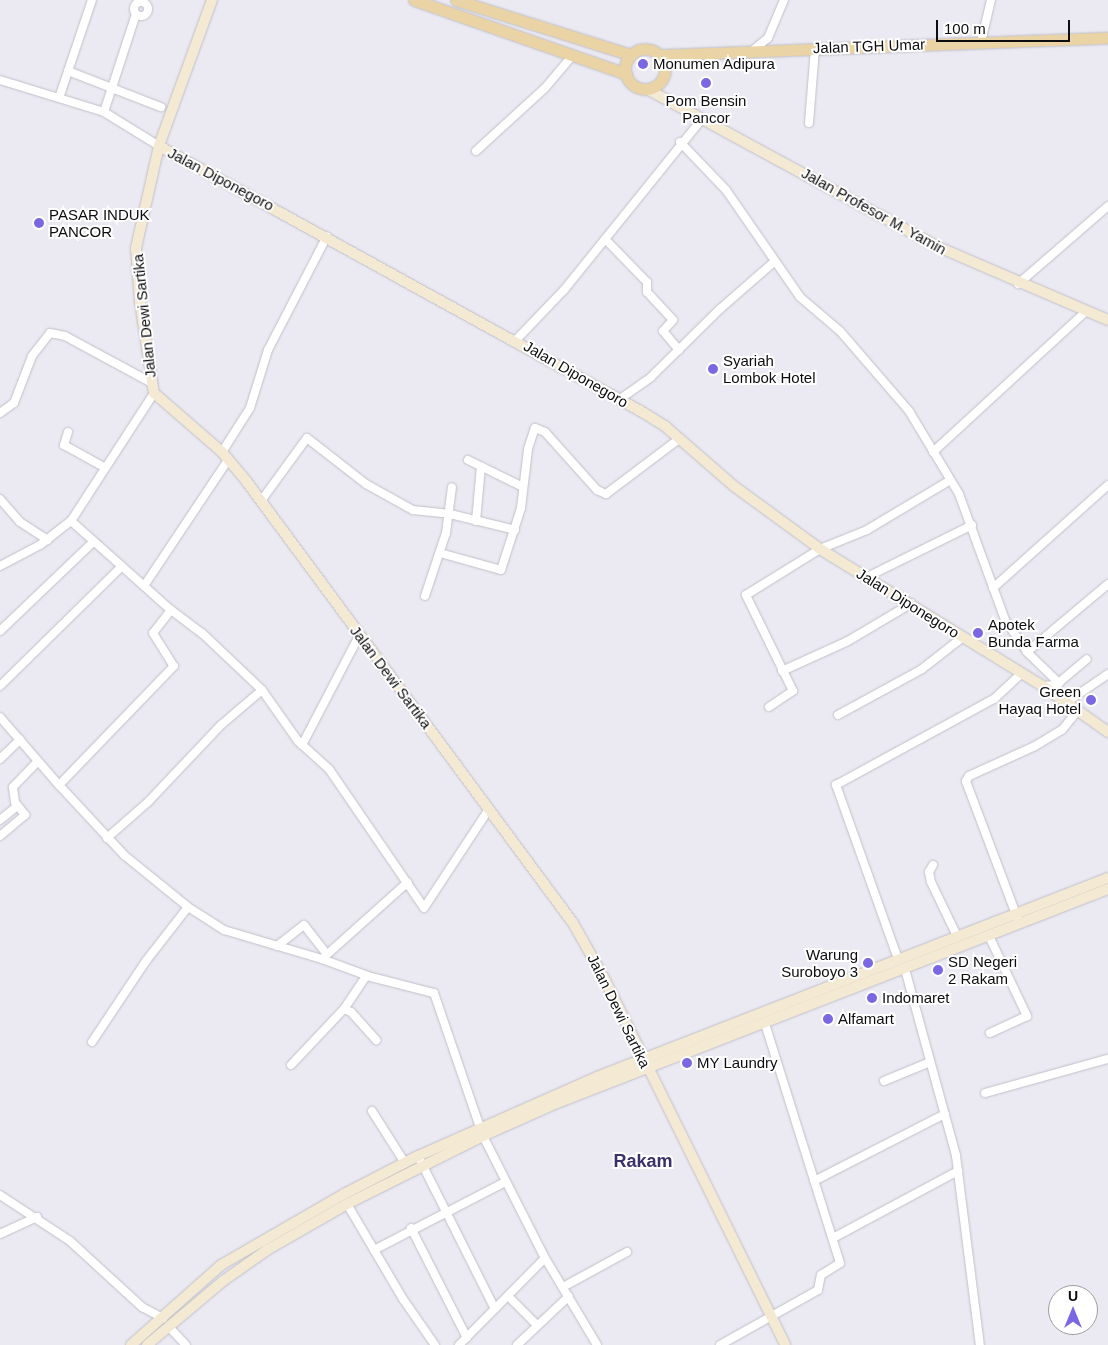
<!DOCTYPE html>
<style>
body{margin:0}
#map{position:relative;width:1108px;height:1345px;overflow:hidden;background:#ebeaf3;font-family:Arial,sans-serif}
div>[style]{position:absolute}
.roads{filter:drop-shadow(0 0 1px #c0c0c8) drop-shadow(0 0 1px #c0c0c8)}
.street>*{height:8px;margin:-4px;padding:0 4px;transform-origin:4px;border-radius:4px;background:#fff}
.street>.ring{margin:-4px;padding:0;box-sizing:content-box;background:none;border:8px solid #fff;border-radius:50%}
.secondary>*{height:10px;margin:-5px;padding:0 5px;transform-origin:5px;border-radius:5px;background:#f4e9d2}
.primary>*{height:11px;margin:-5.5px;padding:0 5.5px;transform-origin:5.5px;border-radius:5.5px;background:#ead3a4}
.primary>.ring{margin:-5.5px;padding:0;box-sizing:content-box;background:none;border:11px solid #ead3a4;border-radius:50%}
.dots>*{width:14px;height:14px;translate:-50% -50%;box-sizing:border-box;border:2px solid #fff;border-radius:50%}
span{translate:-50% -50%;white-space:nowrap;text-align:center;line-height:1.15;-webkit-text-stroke:4px #fff;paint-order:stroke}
.street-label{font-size:15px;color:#0d0d10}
.poi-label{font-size:15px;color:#0d0d10}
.left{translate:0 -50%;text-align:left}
.right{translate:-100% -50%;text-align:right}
.quarter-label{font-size:18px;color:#3a306c;font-weight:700}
.north{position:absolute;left:1048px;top:1285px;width:50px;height:50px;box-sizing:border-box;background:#fff;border:1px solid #9e9e9f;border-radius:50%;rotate:0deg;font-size:14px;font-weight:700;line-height:20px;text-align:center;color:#0d0d10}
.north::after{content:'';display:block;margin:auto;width:18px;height:22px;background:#7c67e2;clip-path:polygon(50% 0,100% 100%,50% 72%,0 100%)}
.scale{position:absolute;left:936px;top:20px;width:134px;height:22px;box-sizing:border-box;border:2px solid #0d0d10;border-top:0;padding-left:6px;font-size:15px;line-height:18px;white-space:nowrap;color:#0d0d10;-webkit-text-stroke:4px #fff;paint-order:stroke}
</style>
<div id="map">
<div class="roads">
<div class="street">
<div class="ring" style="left:134px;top:2px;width:6px;height:6px"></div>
<div style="left:136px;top:14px;width:103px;rotate:108.1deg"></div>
<div style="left:104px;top:112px;width:65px;rotate:31.7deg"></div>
<div style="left:981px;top:42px;width:43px;rotate:-76.6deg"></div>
<div style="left:753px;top:50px;width:19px;rotate:-39deg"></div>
<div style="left:768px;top:38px;width:41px;rotate:-67.2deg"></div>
<div style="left:68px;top:71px;width:100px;rotate:21.2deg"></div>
<div style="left:0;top:80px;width:109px;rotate:17.1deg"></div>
<div style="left:59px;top:98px;width:103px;rotate:-71.4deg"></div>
<div style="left:809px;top:123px;width:75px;rotate:-85.4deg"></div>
<div style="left:680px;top:142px;width:66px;rotate:46.2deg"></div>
<div style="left:726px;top:190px;width:130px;rotate:55.3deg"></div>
<div style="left:800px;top:297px;width:52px;rotate:40.4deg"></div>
<div style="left:840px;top:331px;width:106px;rotate:49.2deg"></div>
<div style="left:909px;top:411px;width:97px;rotate:58.9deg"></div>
<div style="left:959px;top:494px;width:134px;rotate:69.9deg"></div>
<div style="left:1005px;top:620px;width:39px;rotate:55deg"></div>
<div style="left:1027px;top:652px;width:45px;rotate:44.1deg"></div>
<div style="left:476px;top:151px;width:93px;rotate:-42.4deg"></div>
<div style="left:545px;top:88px;width:43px;rotate:-49.7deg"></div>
<div style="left:605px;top:239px;width:60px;rotate:45.7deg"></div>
<div style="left:647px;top:282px;width:10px;rotate:90deg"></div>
<div style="left:647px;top:292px;width:38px;rotate:47deg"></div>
<div style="left:673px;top:320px;width:15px;rotate:132deg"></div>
<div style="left:663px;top:331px;width:25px;rotate:50deg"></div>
<div style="left:1018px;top:284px;width:119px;rotate:-40.9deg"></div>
<div style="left:516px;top:340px;width:69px;rotate:-46.2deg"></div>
<div style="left:564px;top:290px;width:221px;rotate:-51.1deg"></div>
<div style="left:620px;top:399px;width:38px;rotate:-35deg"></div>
<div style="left:651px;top:377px;width:97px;rotate:-44.6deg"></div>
<div style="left:720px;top:309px;width:73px;rotate:-41.1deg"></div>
<div style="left:0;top:413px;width:17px;rotate:-36deg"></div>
<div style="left:14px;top:403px;width:50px;rotate:-69deg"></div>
<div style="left:32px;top:356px;width:29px;rotate:-52deg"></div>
<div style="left:50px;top:333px;width:15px;rotate:11deg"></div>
<div style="left:65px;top:336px;width:97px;rotate:28.4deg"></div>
<div style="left:68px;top:432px;width:14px;rotate:107deg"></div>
<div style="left:64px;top:445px;width:46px;rotate:28.8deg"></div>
<div style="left:222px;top:452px;width:52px;rotate:-57.5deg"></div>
<div style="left:250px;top:408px;width:61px;rotate:-72.8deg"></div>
<div style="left:268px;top:350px;width:128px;rotate:-62.6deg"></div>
<div style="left:933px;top:452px;width:207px;rotate:-42.6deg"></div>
<div style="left:228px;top:460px;width:151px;rotate:123.7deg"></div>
<div style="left:144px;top:586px;width:36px;rotate:42deg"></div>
<div style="left:171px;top:610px;width:29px;rotate:128deg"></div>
<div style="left:153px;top:633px;width:39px;rotate:58deg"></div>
<div style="left:174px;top:666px;width:165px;rotate:134deg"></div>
<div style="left:59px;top:785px;width:96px;rotate:47.1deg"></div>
<div style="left:124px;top:855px;width:82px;rotate:39.1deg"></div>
<div style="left:188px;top:907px;width:43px;rotate:32.6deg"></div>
<div style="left:224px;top:930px;width:102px;rotate:16.5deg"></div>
<div style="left:322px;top:959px;width:52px;rotate:20.2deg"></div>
<div style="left:371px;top:977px;width:65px;rotate:14.3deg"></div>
<div style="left:434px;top:993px;width:151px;rotate:71.1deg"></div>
<div style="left:483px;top:1136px;width:137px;rotate:63.1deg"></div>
<div style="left:545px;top:1258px;width:101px;rotate:59.1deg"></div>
<div style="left:468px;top:460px;width:61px;rotate:26.1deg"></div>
<div style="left:0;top:499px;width:30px;rotate:49deg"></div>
<div style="left:20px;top:522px;width:33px;rotate:33deg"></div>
<div style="left:261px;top:501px;width:78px;rotate:-53.9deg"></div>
<div style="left:307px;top:438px;width:75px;rotate:37.9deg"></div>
<div style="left:366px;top:484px;width:54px;rotate:29deg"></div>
<div style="left:413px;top:510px;width:37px;rotate:6deg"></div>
<div style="left:450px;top:514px;width:67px;rotate:13.8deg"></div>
<div style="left:476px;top:521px;width:55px;rotate:-84.8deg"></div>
<div style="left:440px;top:553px;width:63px;rotate:15.6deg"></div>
<div style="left:501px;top:570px;width:65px;rotate:-72.1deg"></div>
<div style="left:521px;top:508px;width:59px;rotate:-83.2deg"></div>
<div style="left:528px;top:449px;width:22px;rotate:-72deg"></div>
<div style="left:535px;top:428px;width:11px;rotate:22deg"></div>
<div style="left:545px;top:432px;width:78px;rotate:48.1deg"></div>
<div style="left:597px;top:490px;width:10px;rotate:24deg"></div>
<div style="left:606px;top:494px;width:91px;rotate:-37deg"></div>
<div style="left:0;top:566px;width:45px;rotate:-27.7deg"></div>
<div style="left:40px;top:545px;width:39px;rotate:-38deg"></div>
<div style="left:869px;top:576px;width:115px;rotate:-26.3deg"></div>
<div style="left:144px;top:586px;width:98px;rotate:-138.3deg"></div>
<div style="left:71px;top:521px;width:153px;rotate:-57deg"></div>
<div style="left:993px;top:588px;width:154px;rotate:-41.8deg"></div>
<div style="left:425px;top:596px;width:66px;rotate:-71.6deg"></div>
<div style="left:446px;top:533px;width:46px;rotate:-82.6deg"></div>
<div style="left:171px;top:610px;width:39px;rotate:37deg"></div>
<div style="left:202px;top:633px;width:83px;rotate:43.5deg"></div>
<div style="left:0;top:631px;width:129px;rotate:-43.7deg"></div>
<div style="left:1027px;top:652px;width:106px;rotate:-40deg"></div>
<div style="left:782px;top:671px;width:72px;rotate:-24.4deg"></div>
<div style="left:848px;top:641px;width:74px;rotate:-30.7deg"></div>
<div style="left:0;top:686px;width:170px;rotate:-44.5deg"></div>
<div style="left:1043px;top:686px;width:13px;rotate:-4deg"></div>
<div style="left:1056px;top:685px;width:40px;rotate:-40deg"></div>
<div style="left:1067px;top:702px;width:50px;rotate:-34.3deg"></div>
<div style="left:769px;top:707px;width:29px;rotate:-34deg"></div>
<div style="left:793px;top:691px;width:107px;rotate:-116.1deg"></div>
<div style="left:746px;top:595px;width:87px;rotate:-31.9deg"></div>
<div style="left:820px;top:549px;width:51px;rotate:-22deg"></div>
<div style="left:867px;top:530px;width:96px;rotate:-30.9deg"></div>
<div style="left:838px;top:715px;width:96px;rotate:-28.7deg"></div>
<div style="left:922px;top:669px;width:52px;rotate:-38deg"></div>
<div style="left:0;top:717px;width:90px;rotate:49.1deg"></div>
<div style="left:302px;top:745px;width:123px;rotate:-62.4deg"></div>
<div style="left:0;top:759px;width:28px;rotate:-44deg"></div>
<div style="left:0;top:820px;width:22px;rotate:-39deg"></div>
<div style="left:0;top:836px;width:33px;rotate:-40deg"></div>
<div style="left:25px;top:815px;width:16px;rotate:-128deg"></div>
<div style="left:15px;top:802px;width:15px;rotate:-98deg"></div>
<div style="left:13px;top:787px;width:36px;rotate:-46deg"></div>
<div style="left:107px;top:838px;width:55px;rotate:-41.3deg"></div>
<div style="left:148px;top:802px;width:106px;rotate:-46.5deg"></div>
<div style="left:221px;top:725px;width:54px;rotate:-40.5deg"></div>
<div style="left:262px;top:690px;width:62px;rotate:54.8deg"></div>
<div style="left:298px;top:741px;width:42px;rotate:42.1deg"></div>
<div style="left:329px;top:769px;width:168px;rotate:55.6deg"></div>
<div style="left:424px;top:908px;width:118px;rotate:-56.7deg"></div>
<div style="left:933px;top:865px;width:8px;rotate:120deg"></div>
<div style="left:929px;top:872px;width:10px;rotate:79deg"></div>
<div style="left:931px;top:882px;width:60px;rotate:64.3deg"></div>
<div style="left:1017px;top:917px;width:145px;rotate:-110.6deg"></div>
<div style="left:966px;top:781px;width:6px;rotate:-59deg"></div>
<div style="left:969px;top:776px;width:72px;rotate:-24.4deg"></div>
<div style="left:1035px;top:746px;width:31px;rotate:-31deg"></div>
<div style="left:1062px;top:730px;width:26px;rotate:-51deg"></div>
<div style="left:989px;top:936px;width:89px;rotate:64.6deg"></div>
<div style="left:1027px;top:1016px;width:41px;rotate:155.3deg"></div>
<div style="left:277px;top:946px;width:34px;rotate:-38deg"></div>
<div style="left:304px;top:925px;width:37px;rotate:52deg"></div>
<div style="left:322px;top:959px;width:115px;rotate:-41.8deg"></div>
<div style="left:898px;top:959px;width:185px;rotate:-109.6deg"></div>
<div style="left:836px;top:785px;width:180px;rotate:-28.6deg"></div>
<div style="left:994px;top:699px;width:37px;rotate:-43deg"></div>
<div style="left:905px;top:969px;width:194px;rotate:74.7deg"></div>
<div style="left:956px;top:1156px;width:191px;rotate:82.8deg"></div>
<div style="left:344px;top:1009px;width:8px;rotate:23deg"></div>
<div style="left:351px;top:1012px;width:38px;rotate:48deg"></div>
<div style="left:92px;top:1042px;width:97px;rotate:-56.3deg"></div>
<div style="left:146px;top:961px;width:68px;rotate:-52.1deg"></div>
<div style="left:291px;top:1065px;width:77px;rotate:-46.6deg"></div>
<div style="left:344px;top:1009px;width:40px;rotate:-56deg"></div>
<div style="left:884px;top:1081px;width:50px;rotate:-22.4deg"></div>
<div style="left:985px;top:1093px;width:128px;rotate:-15.5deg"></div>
<div style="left:372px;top:1111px;width:62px;rotate:57.6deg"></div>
<div style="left:418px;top:1156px;width:171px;rotate:63.3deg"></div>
<div style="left:814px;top:1181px;width:147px;rotate:-27.1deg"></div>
<div style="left:0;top:1195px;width:84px;rotate:33.3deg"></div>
<div style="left:70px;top:1241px;width:98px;rotate:42.5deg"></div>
<div style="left:142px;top:1307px;width:24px;rotate:28deg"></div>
<div style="left:347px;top:1204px;width:110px;rotate:59.5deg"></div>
<div style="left:403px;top:1299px;width:56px;rotate:55.2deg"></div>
<div style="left:411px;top:1228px;width:123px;rotate:63deg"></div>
<div style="left:0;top:1234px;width:41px;rotate:-24.7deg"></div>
<div style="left:833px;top:1238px;width:142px;rotate:-28.2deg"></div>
<div style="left:374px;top:1250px;width:148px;rotate:-27.4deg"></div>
<div style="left:563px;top:1287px;width:73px;rotate:-28.7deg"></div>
<div style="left:508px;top:1296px;width:41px;rotate:45deg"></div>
<div style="left:170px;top:1328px;width:23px;rotate:47deg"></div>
<div style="left:459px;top:1345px;width:122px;rotate:-45.3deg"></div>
<div style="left:517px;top:1345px;width:71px;rotate:-43.3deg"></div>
<div style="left:720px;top:1345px;width:112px;rotate:-29.3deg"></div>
<div style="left:818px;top:1290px;width:15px;rotate:-79deg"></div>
<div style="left:821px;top:1275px;width:22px;rotate:-32deg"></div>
<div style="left:840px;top:1263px;width:251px;rotate:-107.4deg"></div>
</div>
<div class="secondary">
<div style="left:212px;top:0;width:155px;rotate:110deg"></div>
<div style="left:159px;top:146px;width:105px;rotate:102.7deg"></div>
<div style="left:136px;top:248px;width:54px;rotate:85.8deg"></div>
<div style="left:140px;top:302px;width:92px;rotate:81.3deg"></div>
<div style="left:154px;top:393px;width:90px;rotate:40.9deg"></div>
<div style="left:222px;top:452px;width:39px;rotate:50deg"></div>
<div style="left:247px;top:482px;width:548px;rotate:53.53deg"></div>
<div style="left:573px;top:923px;width:63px;rotate:60.6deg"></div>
<div style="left:604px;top:978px;width:409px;rotate:63.7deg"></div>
<div style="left:647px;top:89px;width:329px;rotate:28.5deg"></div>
<div style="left:936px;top:246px;width:187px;rotate:23.3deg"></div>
<div style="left:159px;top:146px;width:554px;rotate:28.83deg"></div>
<div style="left:644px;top:413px;width:26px;rotate:32deg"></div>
<div style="left:666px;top:427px;width:91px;rotate:41deg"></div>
<div style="left:735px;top:487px;width:105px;rotate:36.1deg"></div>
<div style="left:820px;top:549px;width:262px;rotate:31.6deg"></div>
<div style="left:1043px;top:686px;width:80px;rotate:35.3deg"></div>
<div style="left:131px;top:1345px;width:120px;rotate:-41.6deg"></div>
<div style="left:221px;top:1265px;width:142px;rotate:-30deg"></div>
<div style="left:344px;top:1194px;width:83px;rotate:-27.2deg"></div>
<div style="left:418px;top:1156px;width:196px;rotate:-23.8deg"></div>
<div style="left:597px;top:1077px;width:548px;rotate:-21.28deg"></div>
<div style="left:147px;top:1345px;width:99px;rotate:-40.1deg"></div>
<div style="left:223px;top:1281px;width:54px;rotate:-35.2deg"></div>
<div style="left:267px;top:1250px;width:92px;rotate:-29.9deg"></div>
<div style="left:347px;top:1204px;width:152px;rotate:-26.6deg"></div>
<div style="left:483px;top:1136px;width:81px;rotate:-24deg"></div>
<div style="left:557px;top:1103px;width:591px;rotate:-21.23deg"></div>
</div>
<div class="primary">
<div style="left:414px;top:0;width:225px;rotate:19.2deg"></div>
<div style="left:456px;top:0;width:183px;rotate:17.4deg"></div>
<div class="ring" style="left:625px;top:49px;width:29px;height:29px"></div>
<div style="left:660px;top:55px;width:448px;rotate:-2.2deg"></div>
</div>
</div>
<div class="dots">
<div style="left:643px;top:64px;background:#7c67e2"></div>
<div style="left:706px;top:83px;background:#7c67e2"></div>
<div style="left:39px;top:223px;background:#7c67e2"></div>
<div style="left:713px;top:369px;background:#7c67e2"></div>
<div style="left:978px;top:633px;background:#7c67e2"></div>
<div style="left:1091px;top:700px;background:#7c67e2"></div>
<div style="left:868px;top:963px;background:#7c67e2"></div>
<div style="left:938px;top:970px;background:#7c67e2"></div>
<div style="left:872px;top:998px;background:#7c67e2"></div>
<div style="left:828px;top:1019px;background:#7c67e2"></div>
<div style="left:687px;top:1063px;background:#7c67e2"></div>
</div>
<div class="street-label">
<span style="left:869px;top:46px;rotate:-2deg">Jalan TGH Umar</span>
<span style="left:221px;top:179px;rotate:28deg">Jalan Diponegoro</span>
<span style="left:874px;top:211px;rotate:29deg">Jalan Profesor M. Yamin</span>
<span style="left:144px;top:316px;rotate:-96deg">Jalan Dewi Sartika</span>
<span style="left:576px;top:374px;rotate:30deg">Jalan Diponegoro</span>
<span style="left:908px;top:603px;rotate:32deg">Jalan Diponegoro</span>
<span style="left:391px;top:677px;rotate:53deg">Jalan Dewi Sartika</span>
<span style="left:619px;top:1011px;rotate:64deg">Jalan Dewi Sartika</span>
</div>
<div class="poi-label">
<span class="left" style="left:653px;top:64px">Monumen Adipura</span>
<span style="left:706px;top:109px">Pom Bensin<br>Pancor</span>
<span class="left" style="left:49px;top:223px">PASAR INDUK<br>PANCOR</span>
<span class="left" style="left:723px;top:369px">Syariah<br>Lombok Hotel</span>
<span class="left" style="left:988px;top:633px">Apotek<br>Bunda Farma</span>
<span class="right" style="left:1081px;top:700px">Green<br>Hayaq Hotel</span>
<span class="right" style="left:858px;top:963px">Warung<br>Suroboyo 3</span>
<span class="left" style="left:948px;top:970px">SD Negeri<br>2 Rakam</span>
<span class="left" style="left:882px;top:998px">Indomaret</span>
<span class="left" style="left:838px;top:1019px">Alfamart</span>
<span class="left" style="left:697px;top:1063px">MY Laundry</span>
</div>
<div class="quarter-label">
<span style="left:643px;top:1161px">Rakam</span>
</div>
<div class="north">U</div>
<div class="scale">100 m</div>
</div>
